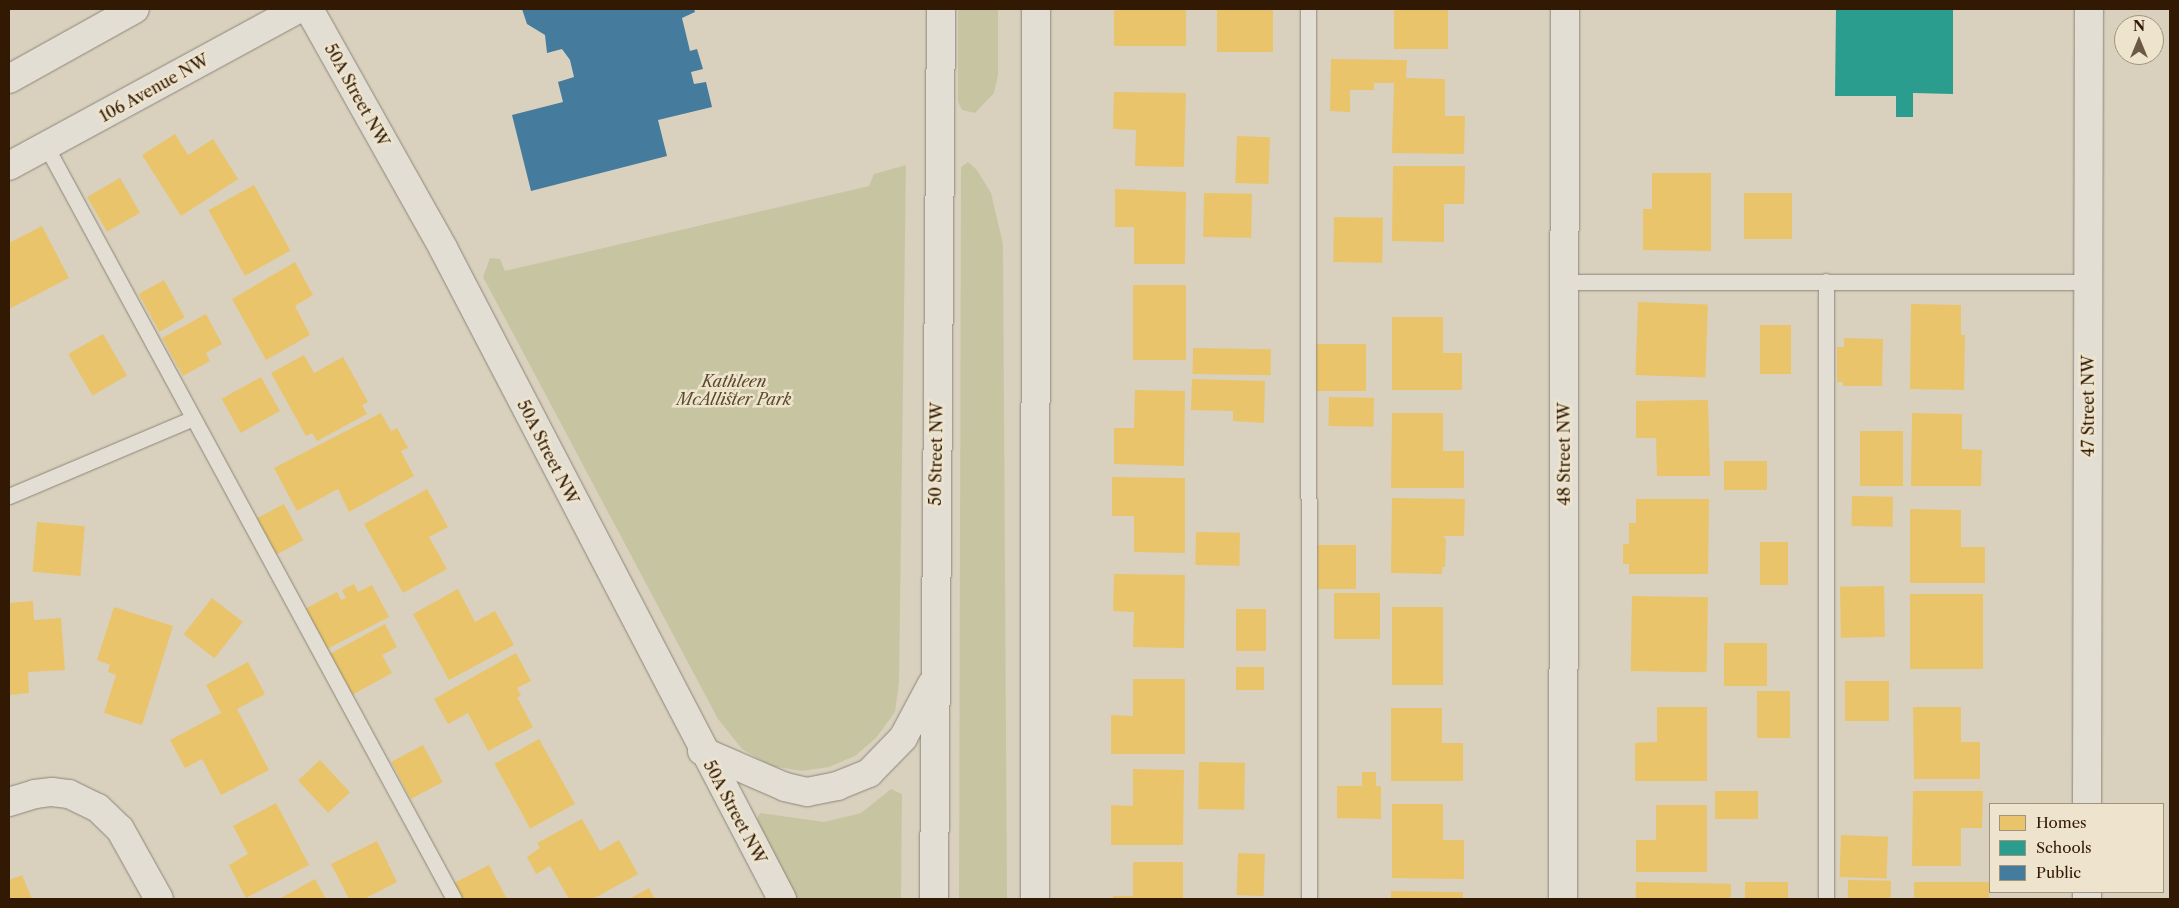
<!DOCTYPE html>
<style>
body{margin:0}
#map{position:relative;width:2179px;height:908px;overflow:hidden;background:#d9d1be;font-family:"Libre Caslon Text",serif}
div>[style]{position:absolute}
.green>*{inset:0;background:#c7c5a1}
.homes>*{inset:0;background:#e9c46a;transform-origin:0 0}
.schools>*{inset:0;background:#2a9d8f}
.public>*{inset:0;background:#457b9d}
.roads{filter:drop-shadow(0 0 1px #8d8578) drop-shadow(0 0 1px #8d8578)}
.lane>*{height:15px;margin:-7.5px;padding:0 7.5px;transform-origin:7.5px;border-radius:7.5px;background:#e2ded4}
.street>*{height:28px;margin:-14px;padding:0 14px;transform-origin:14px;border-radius:14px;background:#e2ded4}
.secondary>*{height:28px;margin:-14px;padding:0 14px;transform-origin:14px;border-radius:14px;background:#e2ded4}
span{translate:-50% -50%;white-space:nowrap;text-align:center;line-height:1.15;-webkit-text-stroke:5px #eee4cd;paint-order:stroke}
.street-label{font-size:16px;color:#311903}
.park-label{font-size:16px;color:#5a4a2b;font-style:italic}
.frame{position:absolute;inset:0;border:10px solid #311903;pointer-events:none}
.legend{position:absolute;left:1989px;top:803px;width:175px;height:90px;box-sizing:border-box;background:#eee4cd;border:1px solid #a2937c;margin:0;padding:6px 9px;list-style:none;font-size:15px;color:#311903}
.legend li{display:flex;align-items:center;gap:10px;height:25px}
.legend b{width:25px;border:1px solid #a2937c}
.north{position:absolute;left:2114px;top:15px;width:50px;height:50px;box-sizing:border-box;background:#eee4cd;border:1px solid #a2937c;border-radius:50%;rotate:0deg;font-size:14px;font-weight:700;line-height:20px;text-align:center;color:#311903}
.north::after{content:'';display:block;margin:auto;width:18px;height:22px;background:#6c5944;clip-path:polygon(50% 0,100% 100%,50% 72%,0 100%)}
</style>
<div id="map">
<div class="green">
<div style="clip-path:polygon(958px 9px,998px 9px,998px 75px,994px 93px,975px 113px,962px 110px,958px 102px)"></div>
<div style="clip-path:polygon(968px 162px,977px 170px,991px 193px,1003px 244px,1007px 899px,959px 899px,961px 167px)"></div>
<div style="clip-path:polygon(906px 165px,899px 683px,895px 712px,876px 738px,855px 756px,829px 767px,802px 771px,771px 766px,742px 749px,718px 719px,483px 277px,490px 258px,500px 259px,505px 271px,869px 186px,874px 174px)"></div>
<div style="clip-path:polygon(891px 789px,902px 794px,901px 899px,789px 899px,756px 820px,760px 813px,824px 822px,861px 813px)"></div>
</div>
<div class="homes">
<div style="left:1114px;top:9px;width:72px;height:37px"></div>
<div style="left:1217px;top:9px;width:56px;height:43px"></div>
<div style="left:1394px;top:9px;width:54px;height:40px"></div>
<div style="clip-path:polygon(1331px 59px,1407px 60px,1406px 78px,1445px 79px,1445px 116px,1465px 116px,1464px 154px,1392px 153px,1394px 83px,1374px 83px,1374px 90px,1350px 90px,1350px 112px,1330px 111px)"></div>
<div style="clip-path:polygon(1114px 92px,1186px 93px,1184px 167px,1135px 166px,1136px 130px,1113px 129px)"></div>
<div style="clip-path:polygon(175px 134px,188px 155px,213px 139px,238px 179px,181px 216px,142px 155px)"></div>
<div style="left:1237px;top:136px;width:33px;height:47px;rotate:2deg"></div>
<div style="clip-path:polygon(1393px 166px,1465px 166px,1464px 204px,1444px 204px,1444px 242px,1392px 241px)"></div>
<div style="clip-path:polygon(1652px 173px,1711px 173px,1711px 251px,1643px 250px,1643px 209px,1652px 209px)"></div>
<div style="left:120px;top:178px;width:40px;height:38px;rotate:60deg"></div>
<div style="left:254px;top:185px;width:75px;height:52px;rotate:61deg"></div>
<div style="clip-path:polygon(1115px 189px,1186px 192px,1185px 264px,1134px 264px,1134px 227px,1115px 227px)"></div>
<div style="left:1204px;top:193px;width:48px;height:44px;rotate:1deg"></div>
<div style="left:1744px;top:193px;width:48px;height:46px"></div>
<div style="left:1334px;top:217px;width:49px;height:45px;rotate:1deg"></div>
<div style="clip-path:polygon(42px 226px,69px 278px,9px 309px,9px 243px)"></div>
<div style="clip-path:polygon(295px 262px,313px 295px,295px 306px,310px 335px,266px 360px,232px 299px)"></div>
<div style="left:164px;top:280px;width:43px;height:29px;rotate:61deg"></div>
<div style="left:1133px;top:285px;width:53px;height:75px"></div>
<div style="left:1638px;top:302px;width:70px;height:73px;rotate:2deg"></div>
<div style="clip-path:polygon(1911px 304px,1961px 305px,1961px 335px,1965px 335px,1964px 390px,1910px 389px)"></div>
<div style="clip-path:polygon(206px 314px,222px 344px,206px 353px,210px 361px,183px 376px,162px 338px)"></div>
<div style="clip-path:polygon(1392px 317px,1443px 317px,1443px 353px,1462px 353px,1462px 390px,1392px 390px)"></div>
<div style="left:1760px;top:325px;width:31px;height:49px"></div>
<div style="left:103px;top:334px;width:48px;height:40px;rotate:60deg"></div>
<div style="clip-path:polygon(1844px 338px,1883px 339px,1882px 386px,1843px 386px,1843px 382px,1837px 382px,1837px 347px,1844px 347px)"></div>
<div style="left:1366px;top:344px;width:47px;height:58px;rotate:90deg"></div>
<div style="left:1193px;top:348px;width:78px;height:26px;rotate:1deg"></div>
<div style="clip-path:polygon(304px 355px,314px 373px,343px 357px,368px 402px,362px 405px,367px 414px,317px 441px,312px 433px,306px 436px,271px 373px)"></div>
<div style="left:261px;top:377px;width:39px;height:45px;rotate:61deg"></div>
<div style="clip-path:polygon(1192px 379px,1265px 381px,1264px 423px,1233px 421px,1233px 411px,1191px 410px)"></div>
<div style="clip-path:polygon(1135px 390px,1185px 391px,1184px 466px,1114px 464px,1114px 428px,1134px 428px)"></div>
<div style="left:1329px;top:397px;width:45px;height:29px;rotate:1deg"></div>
<div style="clip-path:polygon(1708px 400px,1710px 476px,1657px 476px,1656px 438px,1636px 438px,1636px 401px)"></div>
<div style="clip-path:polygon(381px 413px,391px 431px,397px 428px,408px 448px,401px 451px,414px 476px,349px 512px,338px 489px,297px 511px,274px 468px)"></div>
<div style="clip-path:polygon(1392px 413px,1443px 413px,1443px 451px,1464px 451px,1464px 488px,1391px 488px)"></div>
<div style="clip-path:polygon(1912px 413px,1962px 414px,1962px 449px,1982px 450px,1981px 486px,1911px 486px)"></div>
<div style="left:1860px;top:431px;width:43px;height:55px"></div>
<div style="left:1724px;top:461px;width:43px;height:29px"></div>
<div style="clip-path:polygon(1112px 477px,1185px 478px,1185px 553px,1134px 552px,1134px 516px,1112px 516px)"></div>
<div style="clip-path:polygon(427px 489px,448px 527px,429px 537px,447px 569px,403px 593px,364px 524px)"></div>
<div style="left:1852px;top:496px;width:41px;height:30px;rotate:1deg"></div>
<div style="clip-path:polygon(1392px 498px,1465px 499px,1464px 536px,1443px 536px,1446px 539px,1445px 567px,1442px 567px,1442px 574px,1391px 573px)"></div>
<div style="clip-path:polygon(1636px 499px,1709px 499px,1708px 574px,1629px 574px,1629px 564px,1623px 564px,1623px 544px,1629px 544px,1629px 523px,1636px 523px)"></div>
<div style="left:284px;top:504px;width:41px;height:31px;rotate:62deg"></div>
<div style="clip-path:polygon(1910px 509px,1961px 510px,1961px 547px,1985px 547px,1985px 583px,1910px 583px)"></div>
<div style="left:37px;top:522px;width:48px;height:50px;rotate:5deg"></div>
<div style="left:1196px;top:532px;width:44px;height:33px;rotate:1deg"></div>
<div style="left:1760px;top:542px;width:28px;height:43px"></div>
<div style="left:1309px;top:545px;width:47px;height:44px"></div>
<div style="clip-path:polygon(1114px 574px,1185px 575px,1184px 648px,1133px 647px,1134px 612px,1113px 611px)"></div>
<div style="clip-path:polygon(354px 584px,358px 592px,372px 585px,389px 617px,325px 650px,303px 610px,337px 592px,341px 600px,346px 598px,342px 590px)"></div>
<div style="left:1884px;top:586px;width:51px;height:44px;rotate:89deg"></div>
<div style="clip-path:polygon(458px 589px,475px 622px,495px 611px,514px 645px,449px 680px,413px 614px)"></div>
<div style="left:1380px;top:593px;width:46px;height:46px;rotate:90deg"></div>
<div style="left:1910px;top:594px;width:73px;height:75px"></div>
<div style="left:1632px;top:596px;width:76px;height:75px;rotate:1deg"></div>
<div style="left:212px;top:598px;width:39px;height:46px;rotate:38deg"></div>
<div style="clip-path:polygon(33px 601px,34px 620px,61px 618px,65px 670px,28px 672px,29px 693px,9px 695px,9px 603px)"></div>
<div style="clip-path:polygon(114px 607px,173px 626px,142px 725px,104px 713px,116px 675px,108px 672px,110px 665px,97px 660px)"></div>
<div style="left:1392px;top:607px;width:51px;height:78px"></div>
<div style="left:1236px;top:609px;width:30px;height:42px"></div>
<div style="clip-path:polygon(385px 624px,397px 647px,382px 655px,392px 673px,350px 696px,328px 655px)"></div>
<div style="left:1724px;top:643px;width:43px;height:43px"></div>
<div style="clip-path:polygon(516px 653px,531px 681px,517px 688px,521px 696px,517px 697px,533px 727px,488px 751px,468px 713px,448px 724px,434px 699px)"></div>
<div style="clip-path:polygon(248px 662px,265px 694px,237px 709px,269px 770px,221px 795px,202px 759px,185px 768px,170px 740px,221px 713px,206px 685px)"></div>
<div style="left:1236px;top:667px;width:28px;height:23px"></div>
<div style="clip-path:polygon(1133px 679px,1185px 679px,1185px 754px,1111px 754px,1111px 715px,1133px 716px)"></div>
<div style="left:1845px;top:681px;width:44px;height:40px"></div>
<div style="left:1757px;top:691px;width:33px;height:47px"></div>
<div style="clip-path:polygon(1657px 707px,1707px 707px,1707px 781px,1635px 781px,1635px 743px,1657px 742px)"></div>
<div style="clip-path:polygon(1913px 707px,1961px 707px,1961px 742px,1980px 742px,1980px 779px,1914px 779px)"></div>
<div style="clip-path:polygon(1391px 708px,1442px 708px,1442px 743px,1463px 743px,1463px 781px,1391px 781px)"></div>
<div style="left:539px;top:739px;width:74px;height:51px;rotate:61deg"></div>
<div style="left:423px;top:745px;width:42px;height:36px;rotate:62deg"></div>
<div style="left:320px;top:760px;width:44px;height:30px;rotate:47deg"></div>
<div style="left:1199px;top:762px;width:46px;height:47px;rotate:1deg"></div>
<div style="clip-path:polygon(1133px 769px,1184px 770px,1183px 845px,1111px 845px,1111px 805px,1133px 806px)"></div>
<div style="clip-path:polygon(1362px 772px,1376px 772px,1376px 786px,1381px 786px,1381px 819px,1337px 818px,1337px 786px,1362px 786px)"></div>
<div style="left:1715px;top:791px;width:43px;height:28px"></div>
<div style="clip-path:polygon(1913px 791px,1983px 791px,1982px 828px,1961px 828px,1961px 866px,1912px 866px)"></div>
<div style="clip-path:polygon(276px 803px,309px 865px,246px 898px,229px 865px,248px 854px,233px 826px)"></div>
<div style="clip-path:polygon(1392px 804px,1443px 804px,1443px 840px,1464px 840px,1464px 879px,1392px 878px)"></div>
<div style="clip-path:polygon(1656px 805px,1707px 805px,1707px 872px,1636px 872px,1636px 840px,1656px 840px)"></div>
<div style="clip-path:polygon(582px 819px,600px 851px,619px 840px,638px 874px,593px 899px,569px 899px,550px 866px,536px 874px,527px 857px,540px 848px,537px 843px)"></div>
<div style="left:1841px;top:835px;width:47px;height:42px;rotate:2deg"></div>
<div style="clip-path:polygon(377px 841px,397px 882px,364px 899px,349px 899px,331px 864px)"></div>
<div style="left:1238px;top:853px;width:27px;height:42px;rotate:2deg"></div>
<div style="clip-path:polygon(1133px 862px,1183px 862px,1183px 899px,1113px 899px,1113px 896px,1133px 896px)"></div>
<div style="clip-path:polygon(489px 865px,507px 899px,463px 899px,454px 883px)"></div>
<div style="clip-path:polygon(22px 875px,32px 899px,9px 899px,9px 880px)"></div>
<div style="clip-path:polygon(315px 879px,326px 899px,279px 899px)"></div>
<div style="left:1848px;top:880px;width:43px;height:19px;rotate:1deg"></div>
<div style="left:1636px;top:882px;width:95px;height:17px;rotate:1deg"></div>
<div style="left:1745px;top:882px;width:43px;height:17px"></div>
<div style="left:1914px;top:882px;width:75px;height:17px"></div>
<div style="clip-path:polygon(649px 888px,655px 899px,629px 899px)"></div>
<div style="left:1391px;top:891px;width:72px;height:8px;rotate:1deg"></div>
</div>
<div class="schools">
<div style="clip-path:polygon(1836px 9px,1953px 9px,1953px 94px,1913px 93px,1913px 117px,1896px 117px,1896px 96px,1835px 96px)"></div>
</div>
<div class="public">
<div style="clip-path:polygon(522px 9px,694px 9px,695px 12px,682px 18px,690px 51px,697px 49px,703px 69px,691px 72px,694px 84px,706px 82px,712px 107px,658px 120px,667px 156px,531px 191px,512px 115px,563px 102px,558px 82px,574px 77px,570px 60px,562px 49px,547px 53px,545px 35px,527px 24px)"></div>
</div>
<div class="roads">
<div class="lane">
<div style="left:1308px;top:9px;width:890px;rotate:89.94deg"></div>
<div style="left:46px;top:146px;width:856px;rotate:61.55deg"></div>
<div style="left:1564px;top:282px;width:524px"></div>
<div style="left:9px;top:496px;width:198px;rotate:-22.9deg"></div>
<div style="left:1826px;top:899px;width:618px;rotate:-90deg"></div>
</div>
<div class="street">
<div style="left:309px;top:9px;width:274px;rotate:60.7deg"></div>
<div style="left:443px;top:248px;width:734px;rotate:62.49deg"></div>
<div style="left:9px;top:166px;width:329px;rotate:-28.5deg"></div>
<div style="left:9px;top:802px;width:27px;rotate:-17deg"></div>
<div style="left:35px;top:794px;width:17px;rotate:-7deg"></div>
<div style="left:52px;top:792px;width:17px;rotate:7deg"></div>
<div style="left:69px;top:794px;width:32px;rotate:26deg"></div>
<div style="left:98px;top:808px;width:30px;rotate:44deg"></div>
<div style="left:120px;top:829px;width:80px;rotate:60.9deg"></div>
<div style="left:2087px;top:804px;width:795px;rotate:-89.86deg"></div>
<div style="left:1563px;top:899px;width:890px;rotate:-89.87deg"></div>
<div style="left:2087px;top:899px;width:7px;rotate:-90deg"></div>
</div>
<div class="secondary">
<div style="left:9px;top:79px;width:144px;rotate:-29.1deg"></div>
<div style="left:702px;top:751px;width:90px;rotate:23.4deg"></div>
<div style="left:785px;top:787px;width:23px;rotate:13deg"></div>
<div style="left:807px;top:792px;width:31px;rotate:-11deg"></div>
<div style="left:837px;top:786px;width:35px;rotate:-22deg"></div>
<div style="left:869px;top:773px;width:49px;rotate:-45.8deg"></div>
<div style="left:903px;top:738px;width:61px;rotate:-61.8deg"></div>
<div style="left:934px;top:899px;width:890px;rotate:-89.55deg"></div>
<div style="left:1035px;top:899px;width:890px;rotate:-89.94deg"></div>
</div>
</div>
<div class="street-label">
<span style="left:154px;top:88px;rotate:-29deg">106 Avenue NW</span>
<span style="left:357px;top:95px;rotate:61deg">50A Street NW</span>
<span style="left:2088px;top:406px;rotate:-90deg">47 Street NW</span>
<span style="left:548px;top:452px;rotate:63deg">50A Street NW</span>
<span style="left:936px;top:454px;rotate:-89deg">50 Street NW</span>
<span style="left:1564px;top:454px;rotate:-90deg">48 Street NW</span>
<span style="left:735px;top:812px;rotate:62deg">50A Street NW</span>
</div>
<div class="park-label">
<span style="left:734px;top:390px">Kathleen<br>McAllister Park</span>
</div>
<div class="frame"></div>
<ul class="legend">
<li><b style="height:14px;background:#e9c46a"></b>Homes</li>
<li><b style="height:14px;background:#2a9d8f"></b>Schools</li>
<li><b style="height:14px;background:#457b9d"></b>Public</li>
</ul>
<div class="north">N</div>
</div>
